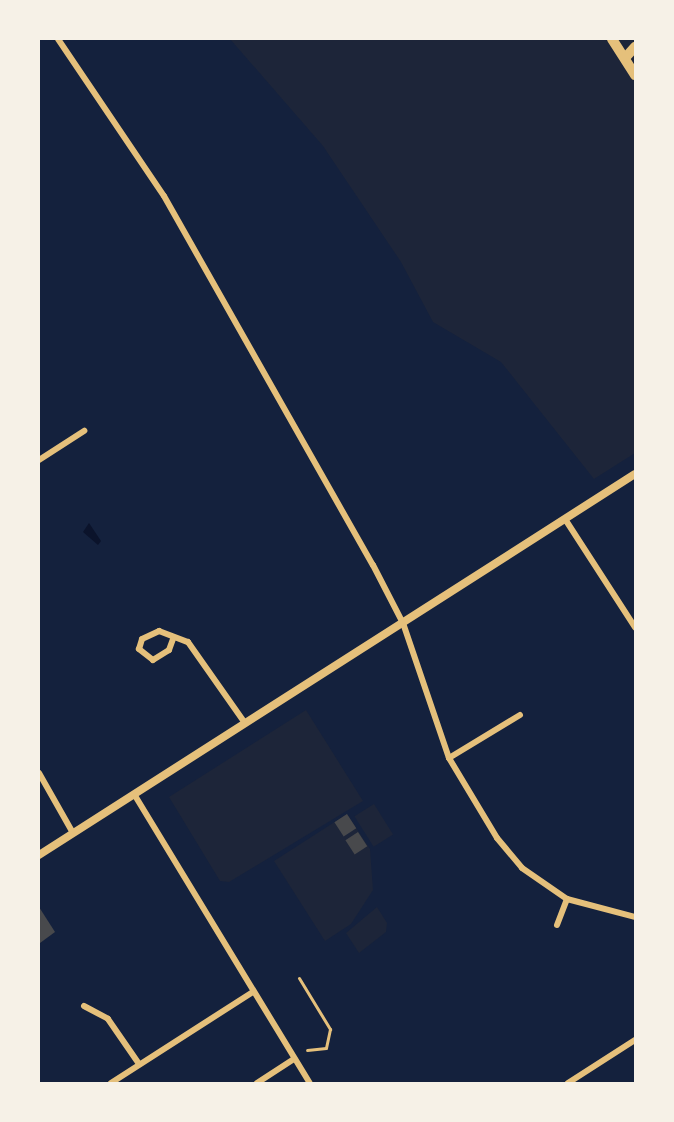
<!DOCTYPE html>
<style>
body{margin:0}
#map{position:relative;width:674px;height:1122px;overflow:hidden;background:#14213d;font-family:"Noto Sans",sans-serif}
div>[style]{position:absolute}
.green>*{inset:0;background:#1d2539;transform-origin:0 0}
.water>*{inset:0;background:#0b132b}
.building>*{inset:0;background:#48494c;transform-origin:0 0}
.service>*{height:3px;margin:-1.5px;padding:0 1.5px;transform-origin:1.5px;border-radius:1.5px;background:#e5c07b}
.minor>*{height:6px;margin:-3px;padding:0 3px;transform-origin:3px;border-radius:3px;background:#e5c07b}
.tertiary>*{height:8px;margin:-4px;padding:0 4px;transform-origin:4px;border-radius:4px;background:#e5c07b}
.primary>*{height:10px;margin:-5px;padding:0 5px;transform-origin:5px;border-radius:5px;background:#e5c07b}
span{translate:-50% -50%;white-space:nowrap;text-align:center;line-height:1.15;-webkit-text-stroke:5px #f6f1e7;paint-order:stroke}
.frame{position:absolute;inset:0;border:40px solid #f6f1e7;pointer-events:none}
</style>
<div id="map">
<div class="green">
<div style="clip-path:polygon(230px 39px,635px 39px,635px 453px,594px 479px,501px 362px,433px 322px,401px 262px,323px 146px)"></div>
<div style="clip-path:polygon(306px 710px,363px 801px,229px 882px,220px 881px,169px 797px)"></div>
<div style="left:374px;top:804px;width:36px;height:23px;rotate:58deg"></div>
<div style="clip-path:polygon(347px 814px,370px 849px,373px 890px,351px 924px,325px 941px,274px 861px)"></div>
<div style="clip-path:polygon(377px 907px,387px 923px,386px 932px,359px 953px,346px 933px)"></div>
</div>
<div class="water">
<div style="clip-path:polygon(89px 523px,101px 541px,98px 545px,83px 532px)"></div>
</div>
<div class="building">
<div style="left:347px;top:814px;width:17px;height:15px;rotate:57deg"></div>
<div style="left:358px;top:832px;width:17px;height:15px;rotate:57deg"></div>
<div style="clip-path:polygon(39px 907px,55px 932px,40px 943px,39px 941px)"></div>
</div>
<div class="service">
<div style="left:299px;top:978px;width:60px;rotate:58.7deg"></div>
<div style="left:330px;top:1029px;width:19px;rotate:102deg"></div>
<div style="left:326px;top:1048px;width:19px;rotate:174deg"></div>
</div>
<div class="minor">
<div style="left:58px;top:39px;width:189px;rotate:56deg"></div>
<div style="left:164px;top:196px;width:424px;rotate:60.5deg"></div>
<div style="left:373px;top:565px;width:65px;rotate:62.7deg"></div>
<div style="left:403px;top:623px;width:143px;rotate:71.2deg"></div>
<div style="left:449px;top:758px;width:93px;rotate:59deg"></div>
<div style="left:497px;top:838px;width:39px;rotate:50deg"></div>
<div style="left:522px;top:868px;width:55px;rotate:34.6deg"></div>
<div style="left:567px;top:899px;width:70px;rotate:14.8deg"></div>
<div style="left:39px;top:460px;width:54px;rotate:-32.8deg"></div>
<div style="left:565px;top:519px;width:129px;rotate:57.1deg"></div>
<div style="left:173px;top:639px;width:12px;rotate:110deg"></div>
<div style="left:169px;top:650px;width:19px;rotate:148deg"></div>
<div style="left:153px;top:660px;width:18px;rotate:-142deg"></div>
<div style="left:139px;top:649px;width:10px;rotate:-73deg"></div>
<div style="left:142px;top:639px;width:19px;rotate:-25deg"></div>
<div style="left:159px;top:631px;width:31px;rotate:21deg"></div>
<div style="left:188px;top:642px;width:99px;rotate:54.9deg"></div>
<div style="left:449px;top:758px;width:83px;rotate:-31.2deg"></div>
<div style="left:39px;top:773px;width:69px;rotate:60.5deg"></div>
<div style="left:134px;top:794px;width:338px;rotate:58.7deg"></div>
<div style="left:557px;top:925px;width:28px;rotate:-69deg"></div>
<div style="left:84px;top:1006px;width:27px;rotate:28deg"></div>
<div style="left:108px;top:1019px;width:55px;rotate:55.4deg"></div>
<div style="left:111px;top:1083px;width:169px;rotate:-32.7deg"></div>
<div style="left:257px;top:1083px;width:44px;rotate:-33deg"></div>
<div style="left:568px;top:1083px;width:80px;rotate:-32.7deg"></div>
</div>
<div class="tertiary">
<div style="left:39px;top:855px;width:707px;rotate:-32.59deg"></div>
</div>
<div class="primary">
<div style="left:612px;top:39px;width:43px;rotate:57.4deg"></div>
<div style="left:625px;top:58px;width:15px;rotate:-48deg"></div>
</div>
<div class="frame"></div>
</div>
